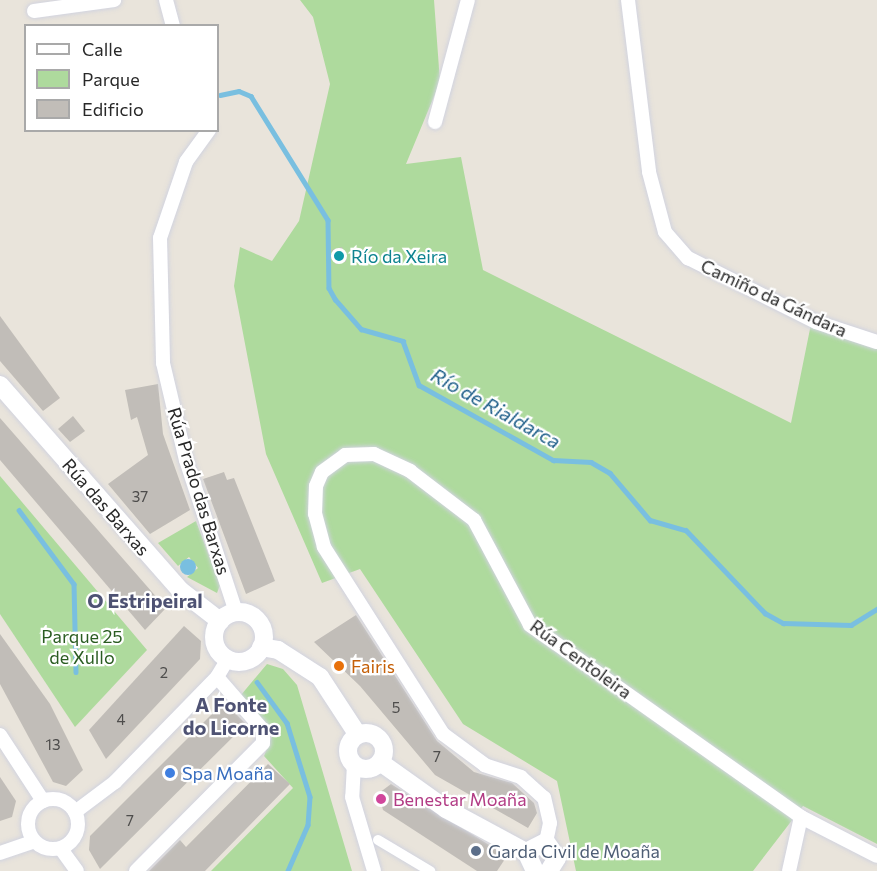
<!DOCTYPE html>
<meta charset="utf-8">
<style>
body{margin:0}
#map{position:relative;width:877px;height:871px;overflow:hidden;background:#e9e4db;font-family:Commissioner,sans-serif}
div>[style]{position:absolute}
.green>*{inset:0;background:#aeda9d}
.water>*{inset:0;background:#79bfe0}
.round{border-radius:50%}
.stream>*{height:4.5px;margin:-2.25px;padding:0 2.25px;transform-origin:2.25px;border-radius:2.25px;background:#79bfe0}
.building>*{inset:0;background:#c1bdb8;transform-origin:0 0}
.roads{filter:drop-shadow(0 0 2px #d1d3df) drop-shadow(0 0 2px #d1d3df)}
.pedestrian>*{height:10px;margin:-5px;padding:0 5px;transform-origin:5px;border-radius:5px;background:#fff}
.minor>*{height:14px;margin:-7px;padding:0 7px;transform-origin:7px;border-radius:7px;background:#fff}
.minor>.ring{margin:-7px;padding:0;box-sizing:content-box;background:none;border:14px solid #fff;border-radius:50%}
.tertiary>*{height:18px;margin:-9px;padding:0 9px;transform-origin:9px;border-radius:9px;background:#fff}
.tertiary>.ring{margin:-9px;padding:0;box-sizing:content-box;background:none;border:18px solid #fff;border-radius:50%}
.dots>*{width:16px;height:16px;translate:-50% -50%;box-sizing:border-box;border:3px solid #fff;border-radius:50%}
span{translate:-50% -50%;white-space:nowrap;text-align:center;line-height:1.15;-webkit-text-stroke:4.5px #fff;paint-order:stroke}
.number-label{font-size:15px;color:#4e4d4c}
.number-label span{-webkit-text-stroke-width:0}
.culture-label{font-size:18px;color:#0d838f}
.left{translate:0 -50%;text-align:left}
.street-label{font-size:18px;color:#282828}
.park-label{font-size:18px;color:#2a5c21}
.food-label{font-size:18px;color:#c56008}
.shop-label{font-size:18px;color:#366cbe}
.hotel-label{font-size:18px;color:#b23c85}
.service-label{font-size:18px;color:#4e5e75}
.water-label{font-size:20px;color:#1c5d88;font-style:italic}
.neighbourhood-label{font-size:20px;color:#4e5273;font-weight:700}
.legend{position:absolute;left:24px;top:24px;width:195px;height:108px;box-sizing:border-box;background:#fff;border:2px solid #a9a9a9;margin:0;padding:8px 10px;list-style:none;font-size:18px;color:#282828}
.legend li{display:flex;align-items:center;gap:12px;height:30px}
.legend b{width:30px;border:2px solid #a9a9a9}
</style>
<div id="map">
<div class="green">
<div style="clip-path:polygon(300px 0,434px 0,440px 82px,406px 164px,461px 157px,483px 270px,791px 423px,811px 324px,877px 339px,877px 844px,803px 806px,753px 871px,576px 871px,557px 781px,463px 724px,360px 569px,322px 583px,266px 454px,234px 286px,240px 247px,272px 261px,299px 221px,330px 84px,313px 17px)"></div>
<div style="clip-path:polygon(0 476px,147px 650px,75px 727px,0 614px)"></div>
<div style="clip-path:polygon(196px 521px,220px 585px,217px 593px,187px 577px,198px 568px,189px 557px,178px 566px,158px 543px)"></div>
<div style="clip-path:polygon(267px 664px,283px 669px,297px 685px,352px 871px,211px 871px,293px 788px,264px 756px,272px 736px,241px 695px)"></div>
</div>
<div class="water">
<div class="round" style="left:180px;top:559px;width:16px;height:16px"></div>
</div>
<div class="stream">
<div style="left:220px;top:95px;width:19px;rotate:-12deg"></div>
<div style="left:239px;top:91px;width:13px;rotate:23deg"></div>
<div style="left:251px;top:96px;width:146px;rotate:58.2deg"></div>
<div style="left:328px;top:220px;width:68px;rotate:89.2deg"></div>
<div style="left:329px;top:288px;width:13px;rotate:61deg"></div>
<div style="left:335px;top:299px;width:40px;rotate:49deg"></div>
<div style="left:361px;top:329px;width:44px;rotate:15.9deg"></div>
<div style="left:403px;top:341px;width:47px;rotate:70deg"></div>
<div style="left:419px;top:385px;width:154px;rotate:29.2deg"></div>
<div style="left:553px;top:460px;width:38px;rotate:3deg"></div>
<div style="left:591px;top:462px;width:22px;rotate:30deg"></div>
<div style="left:610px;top:473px;width:62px;rotate:49.6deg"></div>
<div style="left:650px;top:520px;width:37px;rotate:16deg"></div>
<div style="left:686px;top:530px;width:115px;rotate:46.4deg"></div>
<div style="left:765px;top:613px;width:21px;rotate:29deg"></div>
<div style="left:783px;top:623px;width:68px;rotate:1.7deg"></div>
<div style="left:851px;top:625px;width:31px;rotate:-32deg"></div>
<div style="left:19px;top:510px;width:92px;rotate:53.4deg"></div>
<div style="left:74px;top:584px;width:88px;rotate:88.7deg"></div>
<div style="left:257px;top:682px;width:51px;rotate:53.8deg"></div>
<div style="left:287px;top:723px;width:77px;rotate:72.7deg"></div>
<div style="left:310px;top:797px;width:28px;rotate:94deg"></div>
<div style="left:308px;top:825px;width:50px;rotate:113.5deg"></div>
</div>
<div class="building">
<div style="left:342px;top:247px;width:15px;height:11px;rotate:74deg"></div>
<div style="clip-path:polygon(0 316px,60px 398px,43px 411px,0 361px)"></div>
<div style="clip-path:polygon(158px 384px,163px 434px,190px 510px,150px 534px,108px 484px,148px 455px,137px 417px,131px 420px,125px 390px)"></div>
<div style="clip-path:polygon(73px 416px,85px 431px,70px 442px,58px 429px)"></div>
<div style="clip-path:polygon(0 418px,166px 608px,145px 630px,0 460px)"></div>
<div style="clip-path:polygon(224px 472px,227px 480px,234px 478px,275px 581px,246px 594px,203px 479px)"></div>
<div style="clip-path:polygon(356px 615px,437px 741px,474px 772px,512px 783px,534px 803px,537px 813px,528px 828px,435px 775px,360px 686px,314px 642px)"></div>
<div style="clip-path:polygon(184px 626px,201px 641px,200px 659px,106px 759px,89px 730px)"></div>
<div style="clip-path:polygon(0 634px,50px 704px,83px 770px,66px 786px,53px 782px,0 684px)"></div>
<div style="clip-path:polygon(224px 702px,246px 724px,100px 869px,89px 850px,90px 836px)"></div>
<div style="clip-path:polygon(268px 764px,290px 784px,205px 871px,149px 871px,180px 840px,186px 847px)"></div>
<div style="clip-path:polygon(0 777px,16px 801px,12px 817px,0 821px)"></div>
<div style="clip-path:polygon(391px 784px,507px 856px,497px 871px,477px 871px,383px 810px,379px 793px)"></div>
</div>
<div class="roads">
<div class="pedestrian">
<div style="left:378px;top:840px;width:61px;rotate:30.8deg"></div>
</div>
<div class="minor">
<div style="left:166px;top:0;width:27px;rotate:75deg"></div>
<div style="left:628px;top:0;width:173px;rotate:83deg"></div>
<div style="left:649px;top:172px;width:62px;rotate:75.1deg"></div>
<div style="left:665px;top:232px;width:35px;rotate:49deg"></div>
<div style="left:688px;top:258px;width:143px;rotate:26.6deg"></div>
<div style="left:816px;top:322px;width:64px;rotate:18.2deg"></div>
<div style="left:34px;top:11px;width:81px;rotate:-7.8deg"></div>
<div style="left:435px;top:122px;width:126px;rotate:-74.9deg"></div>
<div style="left:209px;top:130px;width:39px;rotate:126deg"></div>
<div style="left:186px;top:162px;width:80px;rotate:108.9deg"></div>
<div style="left:160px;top:238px;width:125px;rotate:88.6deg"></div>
<div style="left:163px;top:363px;width:100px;rotate:76.7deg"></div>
<div style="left:186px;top:460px;width:160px;rotate:71.8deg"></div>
<div style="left:0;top:735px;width:79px;rotate:56.9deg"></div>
<div style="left:354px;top:764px;width:33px;rotate:93deg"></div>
<div style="left:352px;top:797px;width:77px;rotate:73.4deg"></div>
<div class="ring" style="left:28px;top:799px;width:36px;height:36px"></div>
<div style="left:75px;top:812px;width:50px;rotate:-36.9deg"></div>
<div style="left:115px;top:782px;width:146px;rotate:-45.8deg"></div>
<div style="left:217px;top:677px;width:21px;rotate:-59deg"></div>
<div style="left:546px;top:842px;width:19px;rotate:-78deg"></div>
<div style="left:550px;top:823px;width:26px;rotate:-103deg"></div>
<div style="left:544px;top:798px;width:31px;rotate:-138deg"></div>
<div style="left:521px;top:777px;width:38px;rotate:-162deg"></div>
<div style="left:485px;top:765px;width:52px;rotate:-143.6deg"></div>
<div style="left:443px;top:734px;width:222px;rotate:-122.5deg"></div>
<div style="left:324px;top:547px;width:34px;rotate:-105deg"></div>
<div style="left:315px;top:514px;width:28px;rotate:-88deg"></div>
<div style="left:316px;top:486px;width:15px;rotate:-67deg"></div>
<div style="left:322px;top:472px;width:29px;rotate:-36deg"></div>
<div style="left:345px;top:455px;width:29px;rotate:-2deg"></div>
<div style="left:374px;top:454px;width:40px;rotate:25deg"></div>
<div style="left:410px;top:471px;width:81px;rotate:37.4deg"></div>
<div style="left:474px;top:520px;width:119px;rotate:61.9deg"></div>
<div style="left:530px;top:625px;width:332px;rotate:35.3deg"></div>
<div style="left:801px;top:817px;width:85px;rotate:27.2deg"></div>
<div style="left:61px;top:849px;width:27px;rotate:54deg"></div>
<div style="left:0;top:853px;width:36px;rotate:-19deg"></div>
<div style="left:136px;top:871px;width:180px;rotate:-45.2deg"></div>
<div style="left:263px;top:743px;width:13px;rotate:-90deg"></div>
<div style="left:263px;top:730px;width:70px;rotate:-131deg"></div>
<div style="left:789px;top:871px;width:55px;rotate:-77.5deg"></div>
</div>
<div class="tertiary">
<div style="left:0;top:385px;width:273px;rotate:48.7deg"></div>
<div style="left:180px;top:590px;width:51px;rotate:37.8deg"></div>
<div class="ring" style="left:214px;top:612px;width:32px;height:32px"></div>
<div style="left:261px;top:647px;width:17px;rotate:10deg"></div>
<div style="left:278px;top:650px;width:50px;rotate:32.7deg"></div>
<div style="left:320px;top:677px;width:69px;rotate:56.8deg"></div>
<div class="ring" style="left:348px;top:733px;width:18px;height:18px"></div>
<div style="left:380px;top:762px;width:81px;rotate:35.5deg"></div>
<div style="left:446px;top:809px;width:91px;rotate:28.3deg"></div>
<div style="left:535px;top:871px;width:21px;rotate:-115deg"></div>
<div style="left:526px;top:852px;width:22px;rotate:-27deg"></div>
<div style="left:546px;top:842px;width:19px;rotate:55deg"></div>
<div style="left:557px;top:858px;width:15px;rotate:122deg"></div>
</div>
</div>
<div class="dots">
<div style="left:339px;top:256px;background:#0f9aa8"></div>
<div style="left:339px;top:666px;background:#e8710a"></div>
<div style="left:170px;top:773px;background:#3f7fe0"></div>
<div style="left:381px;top:799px;background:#d1479c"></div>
<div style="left:476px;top:851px;background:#5c6f8a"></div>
</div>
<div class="number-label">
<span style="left:140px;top:497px">37</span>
<span style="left:164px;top:673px">2</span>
<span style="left:396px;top:708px">5</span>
<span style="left:121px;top:720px">4</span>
<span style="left:53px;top:745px">13</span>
<span style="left:437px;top:757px">7</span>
<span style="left:130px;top:821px">7</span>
</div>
<div class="culture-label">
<span class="left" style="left:351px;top:256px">Río da Xeira</span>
</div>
<div class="street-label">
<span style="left:774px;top:298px;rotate:25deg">Camiño da Gándara</span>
<span style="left:199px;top:491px;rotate:73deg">Rúa Prado das Barxas</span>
<span style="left:106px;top:507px;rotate:49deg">Rúa das Barxas</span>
<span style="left:581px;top:659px;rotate:36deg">Rúa Centoleira</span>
</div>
<div class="park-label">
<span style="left:82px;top:647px">Parque 25<br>de Xullo</span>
</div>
<div class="food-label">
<span class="left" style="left:351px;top:666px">Fairis</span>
</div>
<div class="shop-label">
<span class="left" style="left:182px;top:773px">Spa Moaña</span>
</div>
<div class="hotel-label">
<span class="left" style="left:393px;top:799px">Benestar Moaña</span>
</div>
<div class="service-label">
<span class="left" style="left:488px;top:851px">Garda Civil de Moaña</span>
</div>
<div class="water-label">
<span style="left:496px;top:408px;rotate:29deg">Río de Rialdarca</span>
</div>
<div class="neighbourhood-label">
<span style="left:145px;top:600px">O Estripeiral</span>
<span style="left:231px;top:716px">A Fonte<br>do Licorne</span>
</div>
<ul class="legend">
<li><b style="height:8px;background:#fff"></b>Calle</li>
<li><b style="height:16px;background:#aeda9d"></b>Parque</li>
<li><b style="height:16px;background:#c1bdb8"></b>Edificio</li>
</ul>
</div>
